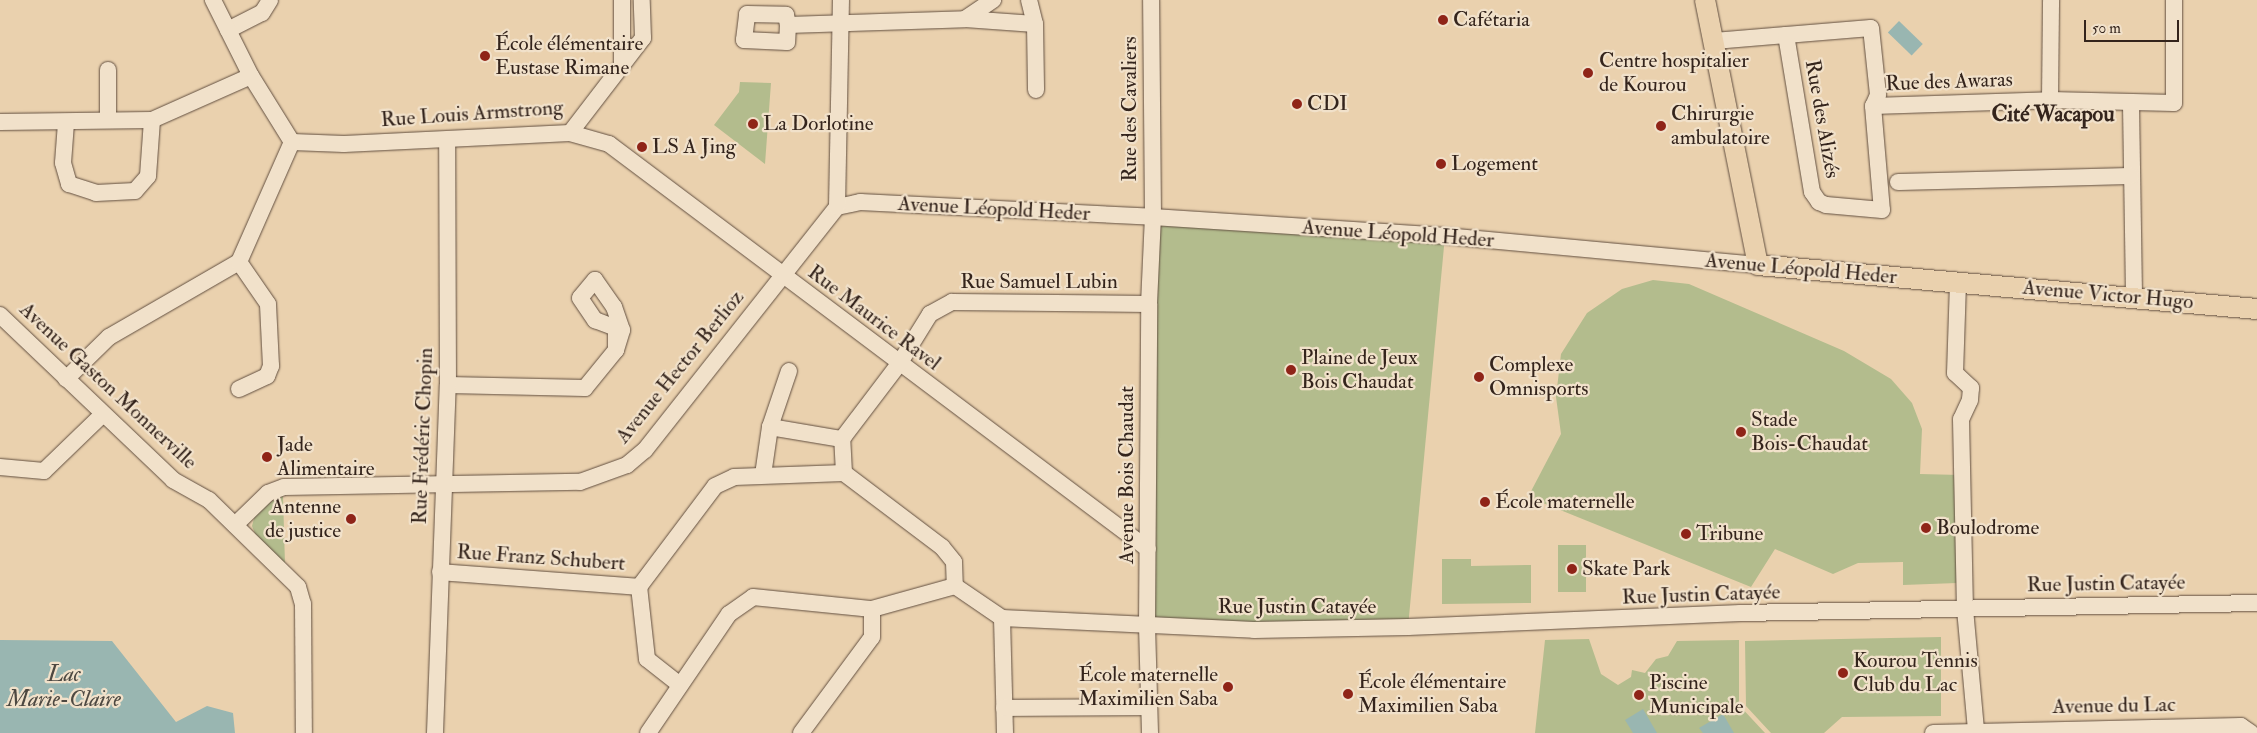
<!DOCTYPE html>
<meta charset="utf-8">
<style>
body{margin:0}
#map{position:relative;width:2257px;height:733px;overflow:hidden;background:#ead1ae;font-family:"IM FELL Double Pica",serif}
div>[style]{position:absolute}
.green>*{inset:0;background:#b3bc8d;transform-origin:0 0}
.water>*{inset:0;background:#99b6b1;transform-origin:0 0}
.roads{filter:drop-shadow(0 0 1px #624f40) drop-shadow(0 0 1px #624f40)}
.minor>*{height:16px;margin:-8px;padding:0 8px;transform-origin:8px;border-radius:8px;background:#f1e1ca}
.major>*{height:20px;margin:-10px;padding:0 10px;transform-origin:10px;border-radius:10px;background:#ead1ae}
.dots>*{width:14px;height:14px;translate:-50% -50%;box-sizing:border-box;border:2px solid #f1e1ca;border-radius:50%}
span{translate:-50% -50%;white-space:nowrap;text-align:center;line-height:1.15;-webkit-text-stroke:4.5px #f1e1ca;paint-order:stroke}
.poi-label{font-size:21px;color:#34241c}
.left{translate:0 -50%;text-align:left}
.right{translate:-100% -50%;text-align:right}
.street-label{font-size:21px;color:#34241c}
.neighbourhood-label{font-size:22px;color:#34241c;font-weight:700}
.water-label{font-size:22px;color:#4d4841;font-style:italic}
.scale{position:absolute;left:2084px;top:20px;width:95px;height:22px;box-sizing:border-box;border:2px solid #34241c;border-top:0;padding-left:6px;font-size:15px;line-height:18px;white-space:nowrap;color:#34241c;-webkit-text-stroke:4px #f1e1ca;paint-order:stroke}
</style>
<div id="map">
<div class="green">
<div style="clip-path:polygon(740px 82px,771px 83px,765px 164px,714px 125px,739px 92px)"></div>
<div style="clip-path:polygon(1153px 217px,1445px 236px,1408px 627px,1147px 626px)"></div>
<div style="clip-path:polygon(1653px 280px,1689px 284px,1844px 351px,1891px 379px,1912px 403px,1922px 429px,1920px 474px,1960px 475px,1957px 583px,1903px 585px,1903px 562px,1858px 563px,1833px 574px,1775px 549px,1751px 587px,1528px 497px,1561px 434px,1556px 397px,1561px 354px,1587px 313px,1622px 289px)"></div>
<div style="clip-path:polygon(283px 496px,285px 564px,256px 536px,252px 526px,255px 515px,268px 503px)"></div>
<div style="left:1586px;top:545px;width:47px;height:28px;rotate:90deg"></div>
<div style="clip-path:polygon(1442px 559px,1471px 559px,1471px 566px,1531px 565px,1531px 603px,1442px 604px)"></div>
<div style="clip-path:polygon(1941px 637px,1941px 716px,1842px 717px,1824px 733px,1771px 733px,1746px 706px,1745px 641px)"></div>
<div style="clip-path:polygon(1589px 639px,1601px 674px,1618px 685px,1631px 677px,1632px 670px,1645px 673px,1656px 659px,1668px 656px,1677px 641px,1739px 640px,1739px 705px,1765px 733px,1535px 733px,1545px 640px)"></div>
</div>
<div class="water">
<div style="left:1899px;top:21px;width:33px;height:16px;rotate:44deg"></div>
<div style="clip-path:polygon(0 640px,112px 641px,176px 722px,207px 706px,233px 713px,235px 733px,0 733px)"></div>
<div style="clip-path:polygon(1643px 709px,1657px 733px,1633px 733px,1625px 720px)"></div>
<div style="clip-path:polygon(1723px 714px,1734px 733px,1703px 733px,1699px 728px)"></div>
</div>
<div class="roads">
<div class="minor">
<div style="left:622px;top:0;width:65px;rotate:90deg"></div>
<div style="left:965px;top:19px;width:70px;rotate:4.1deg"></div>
<div style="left:1035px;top:24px;width:25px;rotate:-104deg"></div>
<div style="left:1035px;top:24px;width:66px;rotate:89.1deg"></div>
<div style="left:788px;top:25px;width:17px;rotate:93deg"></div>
<div style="left:787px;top:42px;width:43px;rotate:-177.3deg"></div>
<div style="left:744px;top:40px;width:26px;rotate:-83deg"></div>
<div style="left:747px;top:14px;width:39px;rotate:1deg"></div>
<div style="left:786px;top:15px;width:10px;rotate:79deg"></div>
<div style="left:788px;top:25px;width:177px;rotate:-1.9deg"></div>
<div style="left:965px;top:19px;width:34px;rotate:-34deg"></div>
<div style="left:228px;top:30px;width:38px;rotate:-27deg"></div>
<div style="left:262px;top:13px;width:15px;rotate:-58deg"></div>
<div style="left:1714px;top:41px;width:72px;rotate:-4.8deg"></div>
<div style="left:1786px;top:35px;width:85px;rotate:-4.7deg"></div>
<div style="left:1871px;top:28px;width:67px;rotate:84deg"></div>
<div style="left:1878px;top:95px;width:12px;rotate:114deg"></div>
<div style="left:1873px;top:106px;width:104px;rotate:85.1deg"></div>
<div style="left:1882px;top:210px;width:56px;rotate:-174.9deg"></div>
<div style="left:1826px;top:205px;width:8px;rotate:-157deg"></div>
<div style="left:1819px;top:202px;width:12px;rotate:-125deg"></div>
<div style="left:1812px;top:192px;width:159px;rotate:-99.4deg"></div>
<div style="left:2050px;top:100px;width:100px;rotate:-89.4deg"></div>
<div style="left:2131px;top:104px;width:192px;rotate:89.1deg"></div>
<div style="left:1873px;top:106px;width:177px;rotate:-1.9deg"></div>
<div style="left:2050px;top:100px;width:124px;rotate:1.4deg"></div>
<div style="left:2174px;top:103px;width:103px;rotate:-90deg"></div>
<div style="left:108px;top:119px;width:49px;rotate:-90deg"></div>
<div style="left:0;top:122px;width:152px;rotate:-0.8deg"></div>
<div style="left:152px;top:120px;width:108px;rotate:-24deg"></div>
<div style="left:66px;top:123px;width:40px;rotate:94.3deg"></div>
<div style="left:63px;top:163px;width:22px;rotate:74deg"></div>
<div style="left:69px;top:184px;width:28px;rotate:18deg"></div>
<div style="left:96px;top:193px;width:39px;rotate:-3deg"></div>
<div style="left:135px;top:191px;width:20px;rotate:-49deg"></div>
<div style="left:148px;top:176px;width:56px;rotate:-85.9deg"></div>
<div style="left:570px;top:133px;width:41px;rotate:15.8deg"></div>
<div style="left:609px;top:144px;width:674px;rotate:36.92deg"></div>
<div style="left:292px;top:142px;width:52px;rotate:2.2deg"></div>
<div style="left:344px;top:144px;width:226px;rotate:-2.8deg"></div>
<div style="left:570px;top:133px;width:120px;rotate:-52.5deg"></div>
<div style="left:643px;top:38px;width:38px;rotate:-92deg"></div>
<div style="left:1898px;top:182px;width:233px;rotate:-1.5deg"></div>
<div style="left:837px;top:207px;width:24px;rotate:-12deg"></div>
<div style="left:860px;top:202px;width:293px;rotate:2.9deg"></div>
<div style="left:1153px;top:217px;width:293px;rotate:3.7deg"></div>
<div style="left:1445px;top:236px;width:314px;rotate:5.3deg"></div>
<div style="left:1958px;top:283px;width:90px;rotate:91.9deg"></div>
<div style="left:1955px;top:373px;width:22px;rotate:43deg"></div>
<div style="left:1971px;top:388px;width:12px;rotate:95deg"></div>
<div style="left:1970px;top:400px;width:21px;rotate:115deg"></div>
<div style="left:1961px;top:419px;width:190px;rotate:88.8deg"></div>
<div style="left:1965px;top:609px;width:121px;rotate:84.8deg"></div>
<div style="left:0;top:315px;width:239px;rotate:43.6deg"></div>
<div style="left:173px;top:480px;width:41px;rotate:29.1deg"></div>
<div style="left:209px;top:500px;width:124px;rotate:44.3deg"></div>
<div style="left:298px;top:587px;width:18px;rotate:74deg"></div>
<div style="left:303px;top:604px;width:129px;rotate:89.6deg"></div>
<div style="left:66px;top:379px;width:60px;rotate:-44.3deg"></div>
<div style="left:109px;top:337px;width:150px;rotate:-30deg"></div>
<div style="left:239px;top:262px;width:131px;rotate:-66.2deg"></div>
<div style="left:292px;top:142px;width:78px;rotate:-121.8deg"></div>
<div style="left:251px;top:76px;width:85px;rotate:-116.6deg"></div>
<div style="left:448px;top:385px;width:137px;rotate:1.3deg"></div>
<div style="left:585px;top:388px;width:49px;rotate:-50.8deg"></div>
<div style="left:616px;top:350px;width:21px;rotate:-73deg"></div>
<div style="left:622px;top:330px;width:24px;rotate:-109deg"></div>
<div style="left:614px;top:307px;width:33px;rotate:-125deg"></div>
<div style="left:595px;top:280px;width:23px;rotate:130deg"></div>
<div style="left:580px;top:298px;width:27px;rotate:56deg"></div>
<div style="left:595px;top:320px;width:22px;rotate:21deg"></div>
<div style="left:616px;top:328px;width:22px;rotate:90deg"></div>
<div style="left:239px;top:389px;width:31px;rotate:-25deg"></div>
<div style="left:267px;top:376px;width:11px;rotate:-68deg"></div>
<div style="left:271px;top:366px;width:62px;rotate:-92.8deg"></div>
<div style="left:268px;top:304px;width:51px;rotate:-124.6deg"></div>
<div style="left:770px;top:427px;width:59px;rotate:-71.3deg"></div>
<div style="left:0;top:467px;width:44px;rotate:5.2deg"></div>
<div style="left:44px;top:471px;width:81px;rotate:-44deg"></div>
<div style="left:844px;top:473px;width:34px;rotate:-93deg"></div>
<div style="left:842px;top:439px;width:94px;rotate:-52.8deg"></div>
<div style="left:899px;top:364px;width:59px;rotate:-58.2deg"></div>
<div style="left:930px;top:314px;width:25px;rotate:-29deg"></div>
<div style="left:952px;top:302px;width:197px;rotate:0.6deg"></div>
<div style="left:763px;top:475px;width:49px;rotate:-81.7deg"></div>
<div style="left:770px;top:427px;width:73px;rotate:9.5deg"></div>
<div style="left:235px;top:525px;width:46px;rotate:-44.1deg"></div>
<div style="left:268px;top:493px;width:17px;rotate:-21deg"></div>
<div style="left:284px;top:487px;width:296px;rotate:-1deg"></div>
<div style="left:580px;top:482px;width:50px;rotate:-19.9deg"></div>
<div style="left:627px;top:465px;width:23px;rotate:-40deg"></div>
<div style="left:645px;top:450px;width:310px;rotate:-51.7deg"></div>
<div style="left:837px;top:207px;width:207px;rotate:-88.9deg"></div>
<div style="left:440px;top:572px;width:200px;rotate:4.3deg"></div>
<div style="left:1002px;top:618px;width:115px;rotate:88.5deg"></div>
<div style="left:680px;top:685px;width:42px;rotate:-141.8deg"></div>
<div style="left:647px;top:659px;width:72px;rotate:-96.3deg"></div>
<div style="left:639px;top:587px;width:126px;rotate:-53deg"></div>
<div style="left:715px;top:486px;width:21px;rotate:-25deg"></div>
<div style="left:734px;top:477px;width:110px;rotate:-2.1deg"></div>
<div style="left:844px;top:473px;width:123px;rotate:37.1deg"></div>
<div style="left:942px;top:547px;width:19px;rotate:51deg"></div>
<div style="left:954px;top:562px;width:24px;rotate:88deg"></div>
<div style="left:1004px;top:708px;width:145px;rotate:-0.4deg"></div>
<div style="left:435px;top:733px;width:348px;rotate:-87.9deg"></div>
<div style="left:448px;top:385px;width:245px;rotate:-90.2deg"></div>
<div style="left:648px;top:733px;width:144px;rotate:-55.8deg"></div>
<div style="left:729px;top:614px;width:29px;rotate:-35deg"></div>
<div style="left:753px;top:597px;width:120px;rotate:5.8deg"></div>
<div style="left:872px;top:609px;width:86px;rotate:-15.5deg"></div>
<div style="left:955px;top:586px;width:57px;rotate:34.2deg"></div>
<div style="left:1002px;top:618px;width:252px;rotate:2.7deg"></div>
<div style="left:1254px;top:630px;width:154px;rotate:-1.1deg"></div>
<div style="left:1408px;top:627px;width:333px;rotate:-2.4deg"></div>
<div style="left:1741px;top:613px;width:516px;rotate:-1.11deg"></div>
<div style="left:801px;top:733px;width:119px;rotate:-53.5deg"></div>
<div style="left:872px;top:637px;width:28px;rotate:-90deg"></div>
<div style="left:1150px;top:733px;width:107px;rotate:-91.6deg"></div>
<div style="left:1147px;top:626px;width:322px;rotate:-89.6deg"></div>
<div style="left:1149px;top:304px;width:87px;rotate:-87.4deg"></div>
<div style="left:1153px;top:217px;width:217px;rotate:-90.5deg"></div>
<div style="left:1933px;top:733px;width:308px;rotate:-1.3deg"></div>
<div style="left:2241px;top:726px;width:12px;rotate:35deg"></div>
</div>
<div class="major">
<div style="left:1705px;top:0;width:270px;rotate:78.7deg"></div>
<div style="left:1758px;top:265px;width:501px;rotate:5.04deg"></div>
</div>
</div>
<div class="dots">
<div style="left:1443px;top:20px;background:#8f2418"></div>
<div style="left:485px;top:56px;background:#8f2418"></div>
<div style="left:1588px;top:73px;background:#8f2418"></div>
<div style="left:1297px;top:104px;background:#8f2418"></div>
<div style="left:753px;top:124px;background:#8f2418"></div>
<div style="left:1661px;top:126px;background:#8f2418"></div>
<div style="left:642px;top:147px;background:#8f2418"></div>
<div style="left:1441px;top:164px;background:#8f2418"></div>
<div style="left:1291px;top:370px;background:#8f2418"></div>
<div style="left:1479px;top:377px;background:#8f2418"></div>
<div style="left:1741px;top:432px;background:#8f2418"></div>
<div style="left:267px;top:457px;background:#8f2418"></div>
<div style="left:1485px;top:502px;background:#8f2418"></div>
<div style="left:351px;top:519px;background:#8f2418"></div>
<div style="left:1926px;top:528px;background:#8f2418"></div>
<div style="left:1686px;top:534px;background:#8f2418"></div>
<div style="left:1572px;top:569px;background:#8f2418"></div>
<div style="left:1843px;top:673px;background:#8f2418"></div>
<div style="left:1228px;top:687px;background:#8f2418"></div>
<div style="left:1348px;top:694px;background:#8f2418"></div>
<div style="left:1639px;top:695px;background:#8f2418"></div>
</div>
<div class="poi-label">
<span class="left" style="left:1453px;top:20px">Cafétaria</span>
<span class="left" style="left:495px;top:56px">École élémentaire<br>Eustase Rimane</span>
<span class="left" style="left:1599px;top:73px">Centre hospitalier<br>de Kourou</span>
<span class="left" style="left:1307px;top:104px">CDI</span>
<span class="left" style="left:1671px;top:126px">Chirurgie<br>ambulatoire</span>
<span class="left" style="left:763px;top:124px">La Dorlotine</span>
<span class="left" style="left:652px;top:147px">LS A Jing</span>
<span class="left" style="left:1451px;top:164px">Logement</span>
<span class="left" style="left:1301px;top:370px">Plaine de Jeux<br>Bois Chaudat</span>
<span class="left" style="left:1489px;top:377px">Complexe<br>Omnisports</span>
<span class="left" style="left:1751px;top:432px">Stade<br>Bois-Chaudat</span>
<span class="left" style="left:277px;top:457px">Jade<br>Alimentaire</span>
<span class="left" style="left:1495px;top:502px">École maternelle</span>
<span class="right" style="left:341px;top:519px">Antenne<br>de justice</span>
<span class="left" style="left:1936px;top:528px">Boulodrome</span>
<span class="left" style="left:1696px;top:534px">Tribune</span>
<span class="left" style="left:1582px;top:569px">Skate Park</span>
<span class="left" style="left:1853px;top:673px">Kourou Tennis<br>Club du Lac</span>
<span class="right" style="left:1218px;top:687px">École maternelle<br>Maximilien Saba</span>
<span class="left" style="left:1358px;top:694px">École élémentaire<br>Maximilien Saba</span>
<span class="left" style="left:1649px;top:695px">Piscine<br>Municipale</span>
</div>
<div class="street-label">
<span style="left:1949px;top:82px;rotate:-2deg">Rue des Awaras</span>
<span style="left:1130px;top:109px;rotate:-90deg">Rue des Cavaliers</span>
<span style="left:472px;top:114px;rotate:-4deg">Rue Louis Armstrong</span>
<span style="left:1822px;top:119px;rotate:80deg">Rue des Alizés</span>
<span style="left:994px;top:209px;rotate:3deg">Avenue Léopold Heder</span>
<span style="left:1398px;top:234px;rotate:4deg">Avenue Léopold Heder</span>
<span style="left:1801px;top:269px;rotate:5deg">Avenue Léopold Heder</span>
<span style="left:1039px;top:282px">Rue Samuel Lubin</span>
<span style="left:2108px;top:295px;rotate:5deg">Avenue Victor Hugo</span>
<span style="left:874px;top:318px;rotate:37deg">Rue Maurice Ravel</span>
<span style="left:680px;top:367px;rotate:-51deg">Avenue Hector Berlioz</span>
<span style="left:108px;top:386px;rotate:43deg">Avenue Gaston Monnerville</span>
<span style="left:423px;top:436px;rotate:-88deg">Rue Frédéric Chopin</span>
<span style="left:1127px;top:475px;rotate:-90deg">Avenue Bois Chaudat</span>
<span style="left:541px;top:558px;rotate:4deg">Rue Franz Schubert</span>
<span style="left:2106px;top:584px;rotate:-1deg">Rue Justin Catayée</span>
<span style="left:1701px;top:595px;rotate:-2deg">Rue Justin Catayée</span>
<span style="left:1297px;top:607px">Rue Justin Catayée</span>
<span style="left:2114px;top:706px;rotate:-1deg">Avenue du Lac</span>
</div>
<div class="neighbourhood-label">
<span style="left:2053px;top:115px">Cité Wacapou</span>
</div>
<div class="water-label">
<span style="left:64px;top:687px">Lac<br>Marie-Claire</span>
</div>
<div class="scale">50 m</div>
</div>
